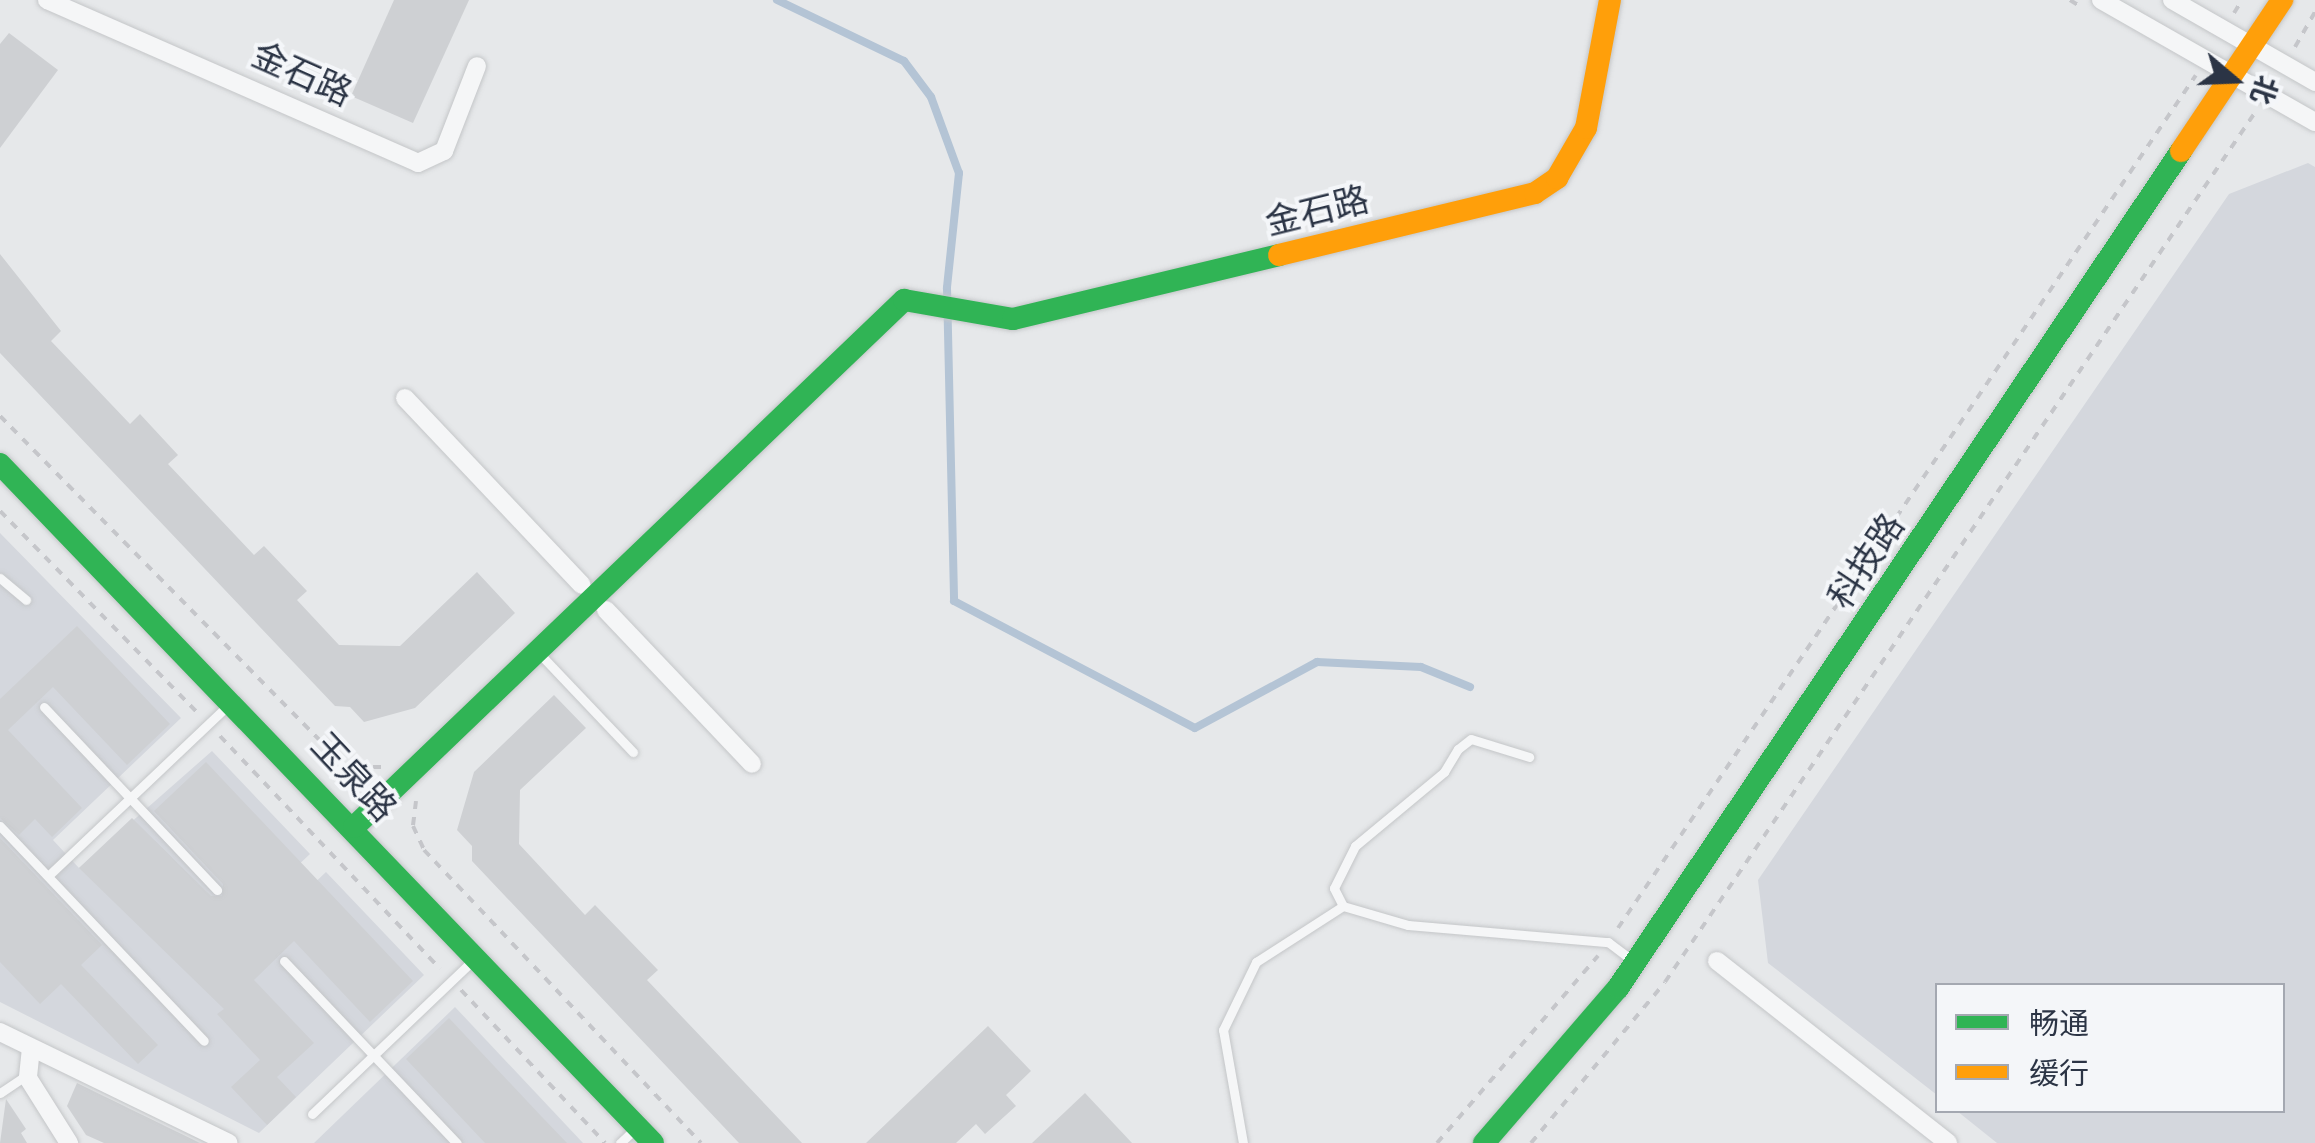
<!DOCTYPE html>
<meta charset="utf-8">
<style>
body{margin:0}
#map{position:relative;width:2315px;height:1143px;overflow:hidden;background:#e6e8ea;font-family:Jost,"Noto Sans SC",sans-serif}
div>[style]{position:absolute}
.built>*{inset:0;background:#d4d7dd}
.stream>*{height:8px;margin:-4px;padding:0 4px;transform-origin:4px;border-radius:4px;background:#b4c4d5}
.building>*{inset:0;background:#ced0d3}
.path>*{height:4px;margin-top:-2px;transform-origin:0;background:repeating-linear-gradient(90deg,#c5c6ca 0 8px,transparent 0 16px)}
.roads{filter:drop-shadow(0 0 2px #c4c6c8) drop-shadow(0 0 2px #c4c6c8)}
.lane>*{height:9px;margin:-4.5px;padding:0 4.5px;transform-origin:4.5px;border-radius:4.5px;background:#f5f6f7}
.street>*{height:18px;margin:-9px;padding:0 9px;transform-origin:9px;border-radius:9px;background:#f5f6f7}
.fast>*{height:22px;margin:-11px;padding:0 11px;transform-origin:11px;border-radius:11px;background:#30b455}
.slow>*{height:22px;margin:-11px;padding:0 11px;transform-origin:11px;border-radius:11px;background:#ff9f0a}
span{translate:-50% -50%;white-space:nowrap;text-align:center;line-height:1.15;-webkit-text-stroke:8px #f4f6f9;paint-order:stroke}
.street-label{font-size:35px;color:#2b3445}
.legend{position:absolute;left:1935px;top:983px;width:350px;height:130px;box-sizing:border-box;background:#f4f6f9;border:2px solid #a4a8b1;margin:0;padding:12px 18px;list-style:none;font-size:30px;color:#2b3445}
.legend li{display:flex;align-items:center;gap:20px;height:50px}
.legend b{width:50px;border:2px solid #a4a8b1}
.north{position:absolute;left:2185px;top:30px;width:100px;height:100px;-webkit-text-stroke:8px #f4f6f9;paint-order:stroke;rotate:109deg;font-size:28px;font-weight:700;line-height:40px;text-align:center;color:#2b3445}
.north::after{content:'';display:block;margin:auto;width:35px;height:45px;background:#2b3445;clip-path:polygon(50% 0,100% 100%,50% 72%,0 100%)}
</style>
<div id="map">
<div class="built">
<div style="clip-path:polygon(2308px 163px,2315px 167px,2315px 1143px,1997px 1143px,1957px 1111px,2282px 1110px,2282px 986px,1938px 986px,1937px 1095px,1768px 963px,1758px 880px,2229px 194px)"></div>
<div style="clip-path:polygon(0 533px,181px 718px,53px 840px,79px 868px,212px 751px,310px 854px,262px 899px,279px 917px,326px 872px,424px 975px,259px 1133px,0 1002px)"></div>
<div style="clip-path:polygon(455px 1007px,583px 1143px,314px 1143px)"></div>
</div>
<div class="stream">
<div style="left:777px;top:0;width:141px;rotate:25.7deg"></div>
<div style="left:904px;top:61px;width:45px;rotate:53.1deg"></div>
<div style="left:931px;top:97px;width:81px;rotate:69.8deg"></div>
<div style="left:959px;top:173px;width:116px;rotate:96deg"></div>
<div style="left:947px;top:288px;width:313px;rotate:88.7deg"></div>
<div style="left:954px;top:601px;width:272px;rotate:27.8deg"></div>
<div style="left:1195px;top:728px;width:139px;rotate:-28.4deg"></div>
<div style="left:1317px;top:662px;width:104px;rotate:2.8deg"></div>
<div style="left:1421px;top:667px;width:53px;rotate:22.2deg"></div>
</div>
<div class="building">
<div style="clip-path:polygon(394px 0,469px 0,413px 123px,351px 96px)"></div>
<div style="clip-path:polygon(9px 33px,58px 70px,0 148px,0 44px)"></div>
<div style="clip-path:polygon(0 254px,61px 331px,51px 341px,130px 424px,140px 414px,178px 455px,168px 464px,254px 555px,264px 546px,307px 591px,297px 600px,339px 645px,400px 646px,477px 572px,515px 613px,415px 708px,364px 722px,350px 707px,335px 706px,0 353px)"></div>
<div style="clip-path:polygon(77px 626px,170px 724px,127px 765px,53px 687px,8px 730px,82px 808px,52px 837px,35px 819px,19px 835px,0 818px,0 699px)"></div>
<div style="clip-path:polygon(554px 695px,586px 728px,520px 790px,519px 844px,585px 915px,595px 905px,658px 970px,647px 980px,802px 1143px,739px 1143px,472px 861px,472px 846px,457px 830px,474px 772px)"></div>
<div style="clip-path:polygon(206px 762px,413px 981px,370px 1022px,294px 941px,254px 980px,314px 1043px,277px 1077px,296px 1097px,267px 1125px,231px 1087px,260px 1060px,217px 1014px,224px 1009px,79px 868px,132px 818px,211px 896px,222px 896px,223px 884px,154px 811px)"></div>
<div style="clip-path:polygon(0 838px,102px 945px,81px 965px,158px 1045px,138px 1064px,61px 984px,40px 1004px,0 962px)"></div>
<div style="clip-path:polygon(449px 1018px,542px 1117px,567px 1143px,485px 1143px,406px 1059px)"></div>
<div style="clip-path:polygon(988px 1026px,1031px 1071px,1006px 1095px,1016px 1106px,985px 1134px,976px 1124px,956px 1143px,866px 1143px)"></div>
<div style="clip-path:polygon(77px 1083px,200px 1143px,104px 1143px,86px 1135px,67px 1106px)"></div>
<div style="clip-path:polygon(1085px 1093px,1132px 1143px,1032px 1143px)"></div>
<div style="clip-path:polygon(6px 1099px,26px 1129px,21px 1133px,27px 1143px,0 1143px)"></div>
</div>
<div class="path">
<div style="left:2070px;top:0;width:15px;rotate:32deg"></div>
<div style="left:2234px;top:13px;width:15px;rotate:-58deg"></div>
<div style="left:2295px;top:47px;width:40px;rotate:-60.3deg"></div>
<div style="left:0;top:416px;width:476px;rotate:45.4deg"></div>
<div style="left:334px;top:755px;width:26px;rotate:28deg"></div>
<div style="left:357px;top:767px;width:25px"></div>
<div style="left:0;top:511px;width:280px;rotate:45.6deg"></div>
<div style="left:220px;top:736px;width:320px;rotate:46.6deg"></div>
<div style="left:416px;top:801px;width:25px;rotate:97deg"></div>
<div style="left:413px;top:826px;width:26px;rotate:65deg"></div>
<div style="left:424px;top:850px;width:403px;rotate:46.6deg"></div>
<div style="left:1618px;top:928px;width:1030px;rotate:-55.88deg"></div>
<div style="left:461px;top:990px;width:210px;rotate:46.7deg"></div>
<div style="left:1437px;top:1143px;width:247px;rotate:-49.3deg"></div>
<div style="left:1531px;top:1143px;width:209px;rotate:-50.2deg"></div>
<div style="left:1665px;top:982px;width:1053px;rotate:-55.84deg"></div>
</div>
<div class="roads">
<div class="lane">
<div style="left:0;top:578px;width:34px;rotate:40deg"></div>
<div style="left:538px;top:652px;width:138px;rotate:46.5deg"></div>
<div style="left:44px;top:707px;width:252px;rotate:46.6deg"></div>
<div style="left:0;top:826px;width:296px;rotate:46.5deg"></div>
<div style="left:48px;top:876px;width:247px;rotate:-43.5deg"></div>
<div style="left:1343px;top:906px;width:20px;rotate:-117deg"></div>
<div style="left:1334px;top:888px;width:47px;rotate:-63.4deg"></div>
<div style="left:1355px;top:846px;width:116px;rotate:-39.7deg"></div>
<div style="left:1444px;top:772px;width:27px;rotate:-59deg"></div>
<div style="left:1458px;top:749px;width:16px;rotate:-38deg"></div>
<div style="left:1471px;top:739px;width:61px;rotate:17.2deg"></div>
<div style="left:284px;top:961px;width:251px;rotate:46.5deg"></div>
<div style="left:0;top:1093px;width:32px;rotate:-34deg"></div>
<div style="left:312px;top:1114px;width:223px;rotate:-43.7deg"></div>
<div style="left:620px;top:1143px;width:22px;rotate:-43deg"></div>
<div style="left:1243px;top:1143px;width:115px;rotate:-100deg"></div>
<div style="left:1223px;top:1030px;width:76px;rotate:-64.1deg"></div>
<div style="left:1256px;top:962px;width:103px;rotate:-32.8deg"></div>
<div style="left:1343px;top:906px;width:68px;rotate:16.3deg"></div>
<div style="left:1408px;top:925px;width:201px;rotate:4.9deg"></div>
<div style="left:1608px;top:942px;width:30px;rotate:37deg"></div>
</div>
<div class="street">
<div style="left:47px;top:0;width:405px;rotate:23.7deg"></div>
<div style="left:418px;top:163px;width:29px;rotate:-25deg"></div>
<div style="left:444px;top:151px;width:91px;rotate:-68.8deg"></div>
<div style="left:2101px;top:0;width:246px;rotate:29.7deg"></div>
<div style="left:2172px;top:0;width:165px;rotate:29.8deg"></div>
<div style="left:405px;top:398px;width:257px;rotate:46.6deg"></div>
<div style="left:606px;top:610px;width:212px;rotate:46.5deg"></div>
<div style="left:1717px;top:961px;width:294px;rotate:38.2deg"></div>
<div style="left:0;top:1032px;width:254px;rotate:25.9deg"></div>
<div style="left:31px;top:1048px;width:30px;rotate:96deg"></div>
<div style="left:28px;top:1078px;width:77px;rotate:57.8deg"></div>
</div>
<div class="fast">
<div style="left:0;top:464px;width:942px;rotate:46.12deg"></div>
<div style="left:354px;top:827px;width:762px;rotate:-43.78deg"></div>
<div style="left:904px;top:300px;width:111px;rotate:9.9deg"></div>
<div style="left:1013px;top:319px;width:274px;rotate:-13.5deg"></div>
<div style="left:1484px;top:1143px;width:205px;rotate:-49.2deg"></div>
<div style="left:1618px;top:988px;width:1009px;rotate:-56.07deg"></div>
</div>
<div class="slow">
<div style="left:2181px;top:151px;width:182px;rotate:-56.2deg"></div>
<div style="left:1279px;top:255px;width:263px;rotate:-13.6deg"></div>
<div style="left:1535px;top:193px;width:27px;rotate:-34deg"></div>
<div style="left:1557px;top:178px;width:58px;rotate:-59.9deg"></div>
<div style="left:1586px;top:128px;width:130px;rotate:-79.4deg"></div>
</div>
</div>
<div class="street-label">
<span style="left:302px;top:74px;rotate:24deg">金石路</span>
<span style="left:1317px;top:211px;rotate:-14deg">金石路</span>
<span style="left:1866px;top:561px;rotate:-56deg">科技路</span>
<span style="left:354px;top:777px;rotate:47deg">玉泉路</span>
</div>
<ul class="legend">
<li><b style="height:12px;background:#30b455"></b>畅通</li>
<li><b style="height:12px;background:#ff9f0a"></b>缓行</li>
</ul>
<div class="north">北</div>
</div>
